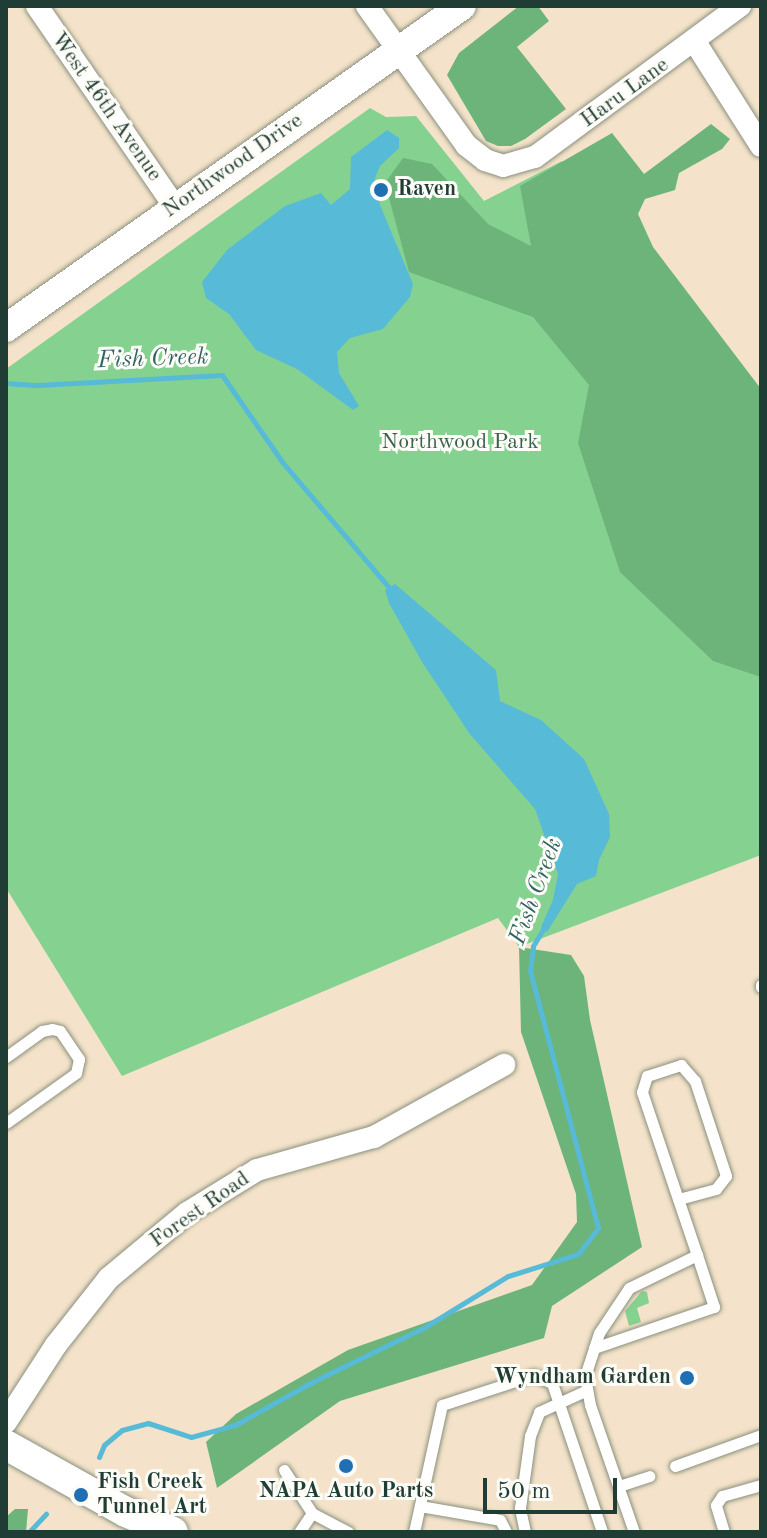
<!DOCTYPE html>
<style>
body{margin:0}
#map{position:relative;width:767px;height:1538px;overflow:hidden;background:#f4e3ca;font-family:"Old Standard TT",serif}
div>[style]{position:absolute}
.green>*{inset:0;background:#85d290}
.forest>*{inset:0;background:#6cb47a}
.water>*{inset:0;background:#57bad6}
.stream>*{height:5px;margin:-2.5px;padding:0 2.5px;transform-origin:2.5px;border-radius:2.5px;background:#57bad6}
.roads{filter:drop-shadow(0 0 2px #8a907f) drop-shadow(0 0 2px #8a907f)}
.service>*{height:11px;margin:-5.5px;padding:0 5.5px;transform-origin:5.5px;border-radius:5.5px;background:#fff}
.minor>*{height:22px;margin:-11px;padding:0 11px;transform-origin:11px;border-radius:11px;background:#fff}
.tertiary>*{height:28px;margin:-14px;padding:0 14px;transform-origin:14px;border-radius:14px;background:#fff}
.secondary>*{height:30px;margin:-15px;padding:0 15px;transform-origin:15px;border-radius:15px;background:#fff}
.dots>*{width:22px;height:22px;translate:-50% -50%;box-sizing:border-box;border:4px solid #fdfcf7;border-radius:50%}
span{translate:-50% -50%;white-space:nowrap;text-align:center;line-height:1.15;-webkit-text-stroke:6px #fdfcf7;paint-order:stroke}
.street-label{font-size:22px;color:#1f3d34}
.poi-label{font-size:22px;color:#1f3d34;font-weight:700}
.left{translate:0 -50%;text-align:left}
.right{translate:-100% -50%;text-align:right}
.park-label{font-size:22px;color:#38624b}
.water-label{font-size:24px;color:#306265;font-style:italic}
.frame{position:absolute;inset:0;border:8px solid #1f3d34;pointer-events:none}
.scale{position:absolute;left:483px;top:1478px;width:134px;height:36px;box-sizing:border-box;border:4px solid #1f3d34;border-top:0;padding-left:10px;font-size:24px;line-height:28px;white-space:nowrap;color:#1f3d34;-webkit-text-stroke:6px #fdfcf7;paint-order:stroke}
</style>
<div id="map">
<div class="green">
<div style="clip-path:polygon(370px 108px,386px 117px,416px 116px,484px 201px,562px 161px,761px 465px,761px 855px,519px 947px,498px 918px,122px 1076px,6px 888px,6px 369px)"></div>
<div style="clip-path:polygon(642px 1291px,647px 1292px,649px 1303px,637px 1308px,641px 1322px,629px 1326px,625px 1311px)"></div>
</div>
<div class="forest">
<div style="clip-path:polygon(519px 6px,538px 6px,549px 21px,517px 47px,566px 109px,525px 139px,511px 146px,498px 146px,486px 141px,447px 75px,459px 53px)"></div>
<div style="clip-path:polygon(711px 124px,730px 139px,722px 149px,679px 173px,675px 190px,645px 199px,638px 214px,653px 247px,761px 389px,761px 677px,713px 661px,620px 572px,578px 443px,589px 385px,533px 317px,409px 272px,385px 183px,403px 158px,432px 164px,488px 224px,531px 246px,520px 186px,612px 133px,644px 174px)"></div>
<div style="clip-path:polygon(519px 947px,571px 955px,584px 976px,590px 1020px,642px 1247px,552px 1306px,544px 1338px,340px 1401px,217px 1488px,206px 1442px,236px 1414px,348px 1350px,532px 1285px,577px 1222px,576px 1194px,521px 1032px)"></div>
<div style="clip-path:polygon(15px 1509px,28px 1509px,26px 1532px,6px 1532px,6px 1517px)"></div>
</div>
<div class="water">
<div style="clip-path:polygon(387px 130px,399px 138px,399px 148px,380px 166px,375px 178px,380px 205px,413px 284px,410px 297px,383px 329px,350px 338px,337px 352px,339px 373px,359px 406px,353px 410px,297px 369px,256px 350px,229px 314px,206px 298px,202px 282px,227px 250px,285px 206px,321px 193px,331px 205px,350px 189px,351px 157px)"></div>
<div style="clip-path:polygon(395px 584px,496px 670px,500px 701px,541px 720px,584px 759px,609px 814px,610px 837px,599px 860px,596px 876px,577px 884px,547px 932px,541px 927px,553px 900px,558px 874px,535px 809px,469px 733px,422px 662px,389px 603px,385px 590px)"></div>
</div>
<div class="stream">
<div style="left:6px;top:383px;width:32px;rotate:4deg"></div>
<div style="left:38px;top:385px;width:184px;rotate:-3.1deg"></div>
<div style="left:222px;top:375px;width:107px;rotate:55.3deg"></div>
<div style="left:283px;top:463px;width:168px;rotate:49.6deg"></div>
<div style="left:99px;top:1457px;width:13px;rotate:-67deg"></div>
<div style="left:104px;top:1445px;width:23px;rotate:-40deg"></div>
<div style="left:122px;top:1430px;width:27px;rotate:-15deg"></div>
<div style="left:148px;top:1423px;width:45px;rotate:18deg"></div>
<div style="left:191px;top:1437px;width:46px;rotate:-15.3deg"></div>
<div style="left:235px;top:1425px;width:90px;rotate:-29.1deg"></div>
<div style="left:314px;top:1381px;width:123px;rotate:-25.9deg"></div>
<div style="left:425px;top:1327px;width:97px;rotate:-31.6deg"></div>
<div style="left:508px;top:1276px;width:73px;rotate:-17.4deg"></div>
<div style="left:578px;top:1254px;width:33px;rotate:-52deg"></div>
<div style="left:598px;top:1228px;width:266px;rotate:-104.8deg"></div>
<div style="left:530px;top:971px;width:25px;rotate:-83deg"></div>
<div style="left:533px;top:946px;width:23px;rotate:-59deg"></div>
<div style="left:29px;top:1532px;width:25px;rotate:-47deg"></div>
</div>
<div class="roads">
<div class="service">
<div style="left:761px;top:985px;width:2px;rotate:90deg"></div>
<div style="left:6px;top:1057px;width:44px;rotate:-35.8deg"></div>
<div style="left:42px;top:1031px;width:10px;rotate:-11deg"></div>
<div style="left:52px;top:1029px;width:8px;rotate:14deg"></div>
<div style="left:60px;top:1031px;width:34px;rotate:56deg"></div>
<div style="left:79px;top:1059px;width:14px;rotate:102deg"></div>
<div style="left:76px;top:1073px;width:86px;rotate:144.5deg"></div>
<div style="left:594px;top:1348px;width:127px;rotate:-18.9deg"></div>
<div style="left:714px;top:1307px;width:55px;rotate:-108.1deg"></div>
<div style="left:675px;top:1466px;width:91px;rotate:-19.8deg"></div>
<div style="left:284px;top:1470px;width:51px;rotate:56.9deg"></div>
<div style="left:312px;top:1513px;width:23px;rotate:124deg"></div>
<div style="left:619px;top:1486px;width:32px;rotate:-18deg"></div>
<div style="left:420px;top:1506px;width:81px;rotate:9.9deg"></div>
<div style="left:500px;top:1520px;width:13px;rotate:63deg"></div>
<div style="left:312px;top:1513px;width:41px;rotate:27.8deg"></div>
<div style="left:414px;top:1532px;width:130px;rotate:-77.6deg"></div>
<div style="left:442px;top:1405px;width:97px;rotate:-18.1deg"></div>
<div style="left:534px;top:1375px;width:20px;rotate:24deg"></div>
<div style="left:552px;top:1383px;width:157px;rotate:71.4deg"></div>
<div style="left:525px;top:1532px;width:25px;rotate:-102deg"></div>
<div style="left:520px;top:1508px;width:73px;rotate:-82.1deg"></div>
<div style="left:530px;top:1436px;width:26px;rotate:-69deg"></div>
<div style="left:539px;top:1412px;width:53px;rotate:-24.6deg"></div>
<div style="left:634px;top:1532px;width:134px;rotate:-109.1deg"></div>
<div style="left:590px;top:1405px;width:29px;rotate:-100deg"></div>
<div style="left:585px;top:1376px;width:45px;rotate:-72deg"></div>
<div style="left:599px;top:1333px;width:54px;rotate:-56.3deg"></div>
<div style="left:629px;top:1288px;width:76px;rotate:-25.9deg"></div>
<div style="left:697px;top:1255px;width:59px;rotate:-108.7deg"></div>
<div style="left:678px;top:1199px;width:113px;rotate:-108.6deg"></div>
<div style="left:642px;top:1092px;width:17px;rotate:-73deg"></div>
<div style="left:647px;top:1076px;width:36px;rotate:-18deg"></div>
<div style="left:681px;top:1065px;width:21px;rotate:49deg"></div>
<div style="left:695px;top:1081px;width:100px;rotate:71.9deg"></div>
<div style="left:726px;top:1176px;width:16px;rotate:128deg"></div>
<div style="left:716px;top:1189px;width:39px;rotate:165deg"></div>
<div style="left:724px;top:1532px;width:28px;rotate:-107deg"></div>
<div style="left:716px;top:1505px;width:11px;rotate:-56deg"></div>
<div style="left:722px;top:1496px;width:41px;rotate:-15.8deg"></div>
</div>
<div class="minor">
<div style="left:37px;top:6px;width:244px;rotate:55.5deg"></div>
<div style="left:367px;top:6px;width:171px;rotate:54.5deg"></div>
<div style="left:466px;top:145px;width:24px;rotate:38deg"></div>
<div style="left:485px;top:160px;width:19px;rotate:18deg"></div>
<div style="left:503px;top:166px;width:33px;rotate:-16deg"></div>
<div style="left:535px;top:157px;width:255px;rotate:-36.4deg"></div>
<div style="left:695px;top:42px;width:123px;rotate:57.6deg"></div>
<div style="left:6px;top:1422px;width:92px;rotate:-57deg"></div>
<div style="left:56px;top:1345px;width:85px;rotate:-51.7deg"></div>
<div style="left:109px;top:1278px;width:102px;rotate:-39.8deg"></div>
<div style="left:187px;top:1213px;width:82px;rotate:-31.6deg"></div>
<div style="left:257px;top:1170px;width:122px;rotate:-15.8deg"></div>
<div style="left:374px;top:1137px;width:149px;rotate:-29deg"></div>
</div>
<div class="tertiary">
<div style="left:6px;top:328px;width:558px;rotate:-35.23deg"></div>
</div>
<div class="secondary">
<div style="left:6px;top:1445px;width:137px;rotate:29.2deg"></div>
<div style="left:126px;top:1512px;width:51px;rotate:23.1deg"></div>
</div>
</div>
<div class="dots">
<div style="left:381px;top:190px;background:#1f6fb2"></div>
<div style="left:687px;top:1378px;background:#1f6fb2"></div>
<div style="left:346px;top:1466px;background:#1f6fb2"></div>
<div style="left:81px;top:1495px;background:#1f6fb2"></div>
</div>
<div class="street-label">
<span style="left:625px;top:93px;rotate:-36deg">Haru Lane</span>
<span style="left:106px;top:107px;rotate:55deg">West 46th Avenue</span>
<span style="left:233px;top:166px;rotate:-35deg">Northwood Drive</span>
<span style="left:200px;top:1210px;rotate:-35deg">Forest Road</span>
</div>
<div class="poi-label">
<span class="left" style="left:397px;top:190px">Raven</span>
<span class="right" style="left:671px;top:1378px">Wyndham Garden</span>
<span class="left" style="left:97px;top:1495px">Fish Creek<br>Tunnel Art</span>
<span style="left:346px;top:1492px">NAPA Auto Parts</span>
</div>
<div class="park-label">
<span style="left:460px;top:443px">Northwood Park</span>
</div>
<div class="water-label">
<span style="left:153px;top:360px;rotate:-2deg">Fish Creek</span>
<span style="left:537px;top:892px;rotate:-70deg">Fish Creek</span>
</div>
<div class="frame"></div>
<div class="scale">50 m</div>
</div>
